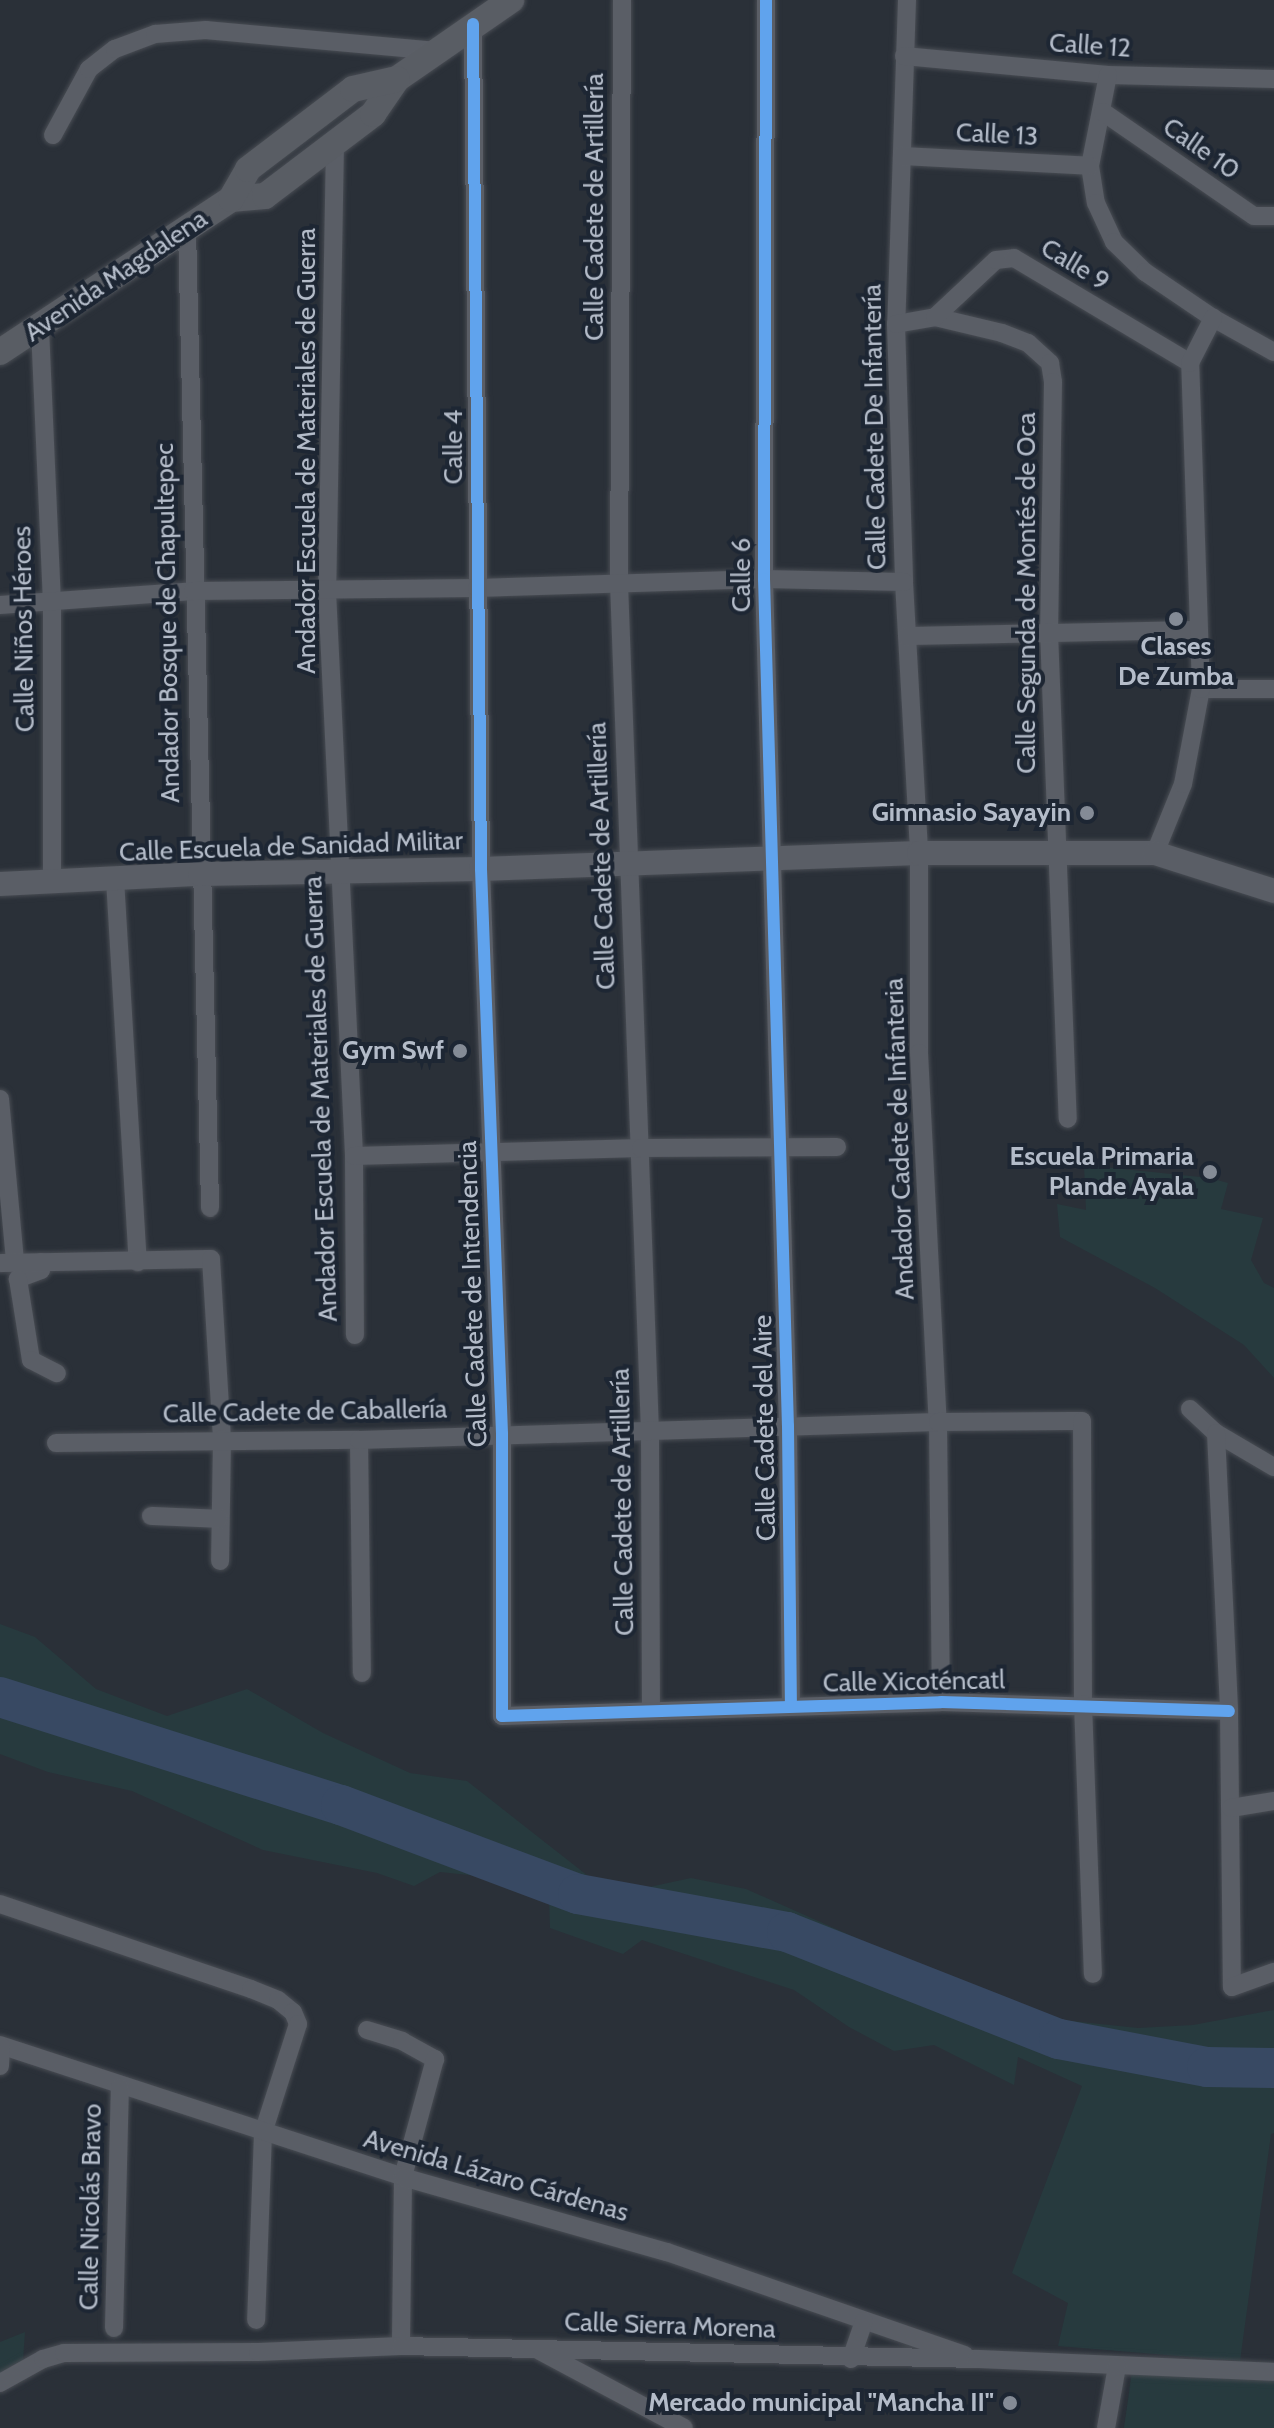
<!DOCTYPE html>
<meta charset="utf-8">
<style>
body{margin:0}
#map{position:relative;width:1274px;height:2428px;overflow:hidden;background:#2a3038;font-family:Cabin,sans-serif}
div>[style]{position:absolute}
.green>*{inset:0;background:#273a3e}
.river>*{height:40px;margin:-20px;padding:0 20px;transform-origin:20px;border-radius:20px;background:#384963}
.roads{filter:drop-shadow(0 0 2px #484c53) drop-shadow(0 0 2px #484c53)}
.minor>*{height:18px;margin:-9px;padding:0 9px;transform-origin:9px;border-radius:9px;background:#5a5e66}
.tertiary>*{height:24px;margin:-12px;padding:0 12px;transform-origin:12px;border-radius:12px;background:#5a5e66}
.secondary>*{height:26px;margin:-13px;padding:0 13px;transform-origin:13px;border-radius:13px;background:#595d64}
.cycleway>*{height:12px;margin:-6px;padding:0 6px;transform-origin:6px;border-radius:6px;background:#60a3ed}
.dots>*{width:22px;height:22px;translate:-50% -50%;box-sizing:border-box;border:4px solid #1d2633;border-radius:50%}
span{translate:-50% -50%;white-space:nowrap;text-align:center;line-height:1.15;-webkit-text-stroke:8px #1d2633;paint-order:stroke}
.street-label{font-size:26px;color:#b4bcc9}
.poi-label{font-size:26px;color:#b4bcc9;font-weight:700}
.right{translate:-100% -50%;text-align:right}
</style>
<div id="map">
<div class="green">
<div style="clip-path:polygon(1084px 1165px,1210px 1178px,1228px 1183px,1221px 1209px,1263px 1218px,1251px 1260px,1264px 1283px,1274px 1288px,1274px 1378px,1244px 1345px,1155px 1288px,1060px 1237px,1057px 1204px,1086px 1210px)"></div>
<div style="clip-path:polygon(0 1624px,35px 1637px,96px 1689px,167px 1716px,247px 1689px,323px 1733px,410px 1773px,467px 1781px,597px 1883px,640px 1889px,691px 1878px,746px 1889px,1034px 2017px,1138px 2028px,1193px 2025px,1274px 2010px,1274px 2133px,1271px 2134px,1240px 2361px,1058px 2346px,1068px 2303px,1012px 2273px,1082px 2086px,1018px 2057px,1014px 2085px,934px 2045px,894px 2051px,849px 2027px,794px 1990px,642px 1940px,623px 1954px,550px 1928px,549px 1898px,517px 1880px,440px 1872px,414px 1886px,377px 1873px,263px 1850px,132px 1791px,48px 1772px,0 1754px)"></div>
<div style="clip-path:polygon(25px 2332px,23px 2361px,0 2374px,0 2342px)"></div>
<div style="clip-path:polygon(1132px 2371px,1274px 2381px,1274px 2428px,1124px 2428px)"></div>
</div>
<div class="river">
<div style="left:0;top:1697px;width:358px;rotate:17.6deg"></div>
<div style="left:341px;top:1805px;width:253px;rotate:20.6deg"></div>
<div style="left:578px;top:1894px;width:212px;rotate:10.3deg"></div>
<div style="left:787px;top:1932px;width:292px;rotate:21.5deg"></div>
<div style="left:1059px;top:2039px;width:151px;rotate:10.7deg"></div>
<div style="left:1207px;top:2067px;width:67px;rotate:0.9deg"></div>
</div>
<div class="roads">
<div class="minor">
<div style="left:622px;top:0;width:583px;rotate:90.29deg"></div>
<div style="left:619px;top:583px;width:850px;rotate:87.91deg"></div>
<div style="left:650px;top:1432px;width:277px;rotate:89.8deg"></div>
<div style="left:766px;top:0;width:579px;rotate:90.2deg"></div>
<div style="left:764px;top:579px;width:847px;rotate:88.38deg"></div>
<div style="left:788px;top:1426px;width:280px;rotate:89.4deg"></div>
<div style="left:907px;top:0;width:324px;rotate:91.9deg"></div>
<div style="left:896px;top:324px;width:258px;rotate:88.2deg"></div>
<div style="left:904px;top:582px;width:271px;rotate:86.8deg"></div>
<div style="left:919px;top:853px;width:200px;rotate:90deg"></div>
<div style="left:919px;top:1053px;width:369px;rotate:87.1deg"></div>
<div style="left:938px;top:1422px;width:280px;rotate:89.4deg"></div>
<div style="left:473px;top:24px;width:845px;rotate:89.46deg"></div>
<div style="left:481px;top:869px;width:565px;rotate:87.87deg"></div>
<div style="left:502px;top:1434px;width:282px;rotate:90deg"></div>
<div style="left:502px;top:1716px;width:439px;rotate:-1.8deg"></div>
<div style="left:941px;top:1702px;width:288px;rotate:1.8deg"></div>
<div style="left:904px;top:56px;width:205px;rotate:5.3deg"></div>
<div style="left:1108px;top:75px;width:166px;rotate:1.4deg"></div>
<div style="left:1108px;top:75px;width:93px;rotate:101.2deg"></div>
<div style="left:1090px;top:166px;width:37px;rotate:81deg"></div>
<div style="left:1096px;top:203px;width:43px;rotate:65.2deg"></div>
<div style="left:1114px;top:242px;width:43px;rotate:44.1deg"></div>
<div style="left:1145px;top:272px;width:82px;rotate:34.1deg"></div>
<div style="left:1213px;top:318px;width:70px;rotate:29.1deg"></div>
<div style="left:1103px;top:112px;width:183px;rotate:34.6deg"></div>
<div style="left:1254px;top:216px;width:20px"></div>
<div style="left:53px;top:135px;width:75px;rotate:-61.4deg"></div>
<div style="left:89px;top:69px;width:33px;rotate:-38deg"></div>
<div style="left:115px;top:49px;width:43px;rotate:-20.6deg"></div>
<div style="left:155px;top:34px;width:51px;rotate:-4.5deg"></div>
<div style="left:206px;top:30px;width:231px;rotate:5.2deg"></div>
<div style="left:335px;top:143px;width:448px;rotate:91deg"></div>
<div style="left:327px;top:591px;width:566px;rotate:87.26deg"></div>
<div style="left:354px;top:1156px;width:179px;rotate:89.7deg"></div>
<div style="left:902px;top:156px;width:188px;rotate:3deg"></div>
<div style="left:187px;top:229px;width:979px;rotate:88.65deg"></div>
<div style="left:935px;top:317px;width:69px;rotate:13.4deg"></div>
<div style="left:1002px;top:333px;width:28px;rotate:21deg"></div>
<div style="left:1028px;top:343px;width:30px;rotate:42deg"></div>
<div style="left:1050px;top:363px;width:19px;rotate:81deg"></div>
<div style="left:1053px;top:382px;width:250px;rotate:90.9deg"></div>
<div style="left:1049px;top:632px;width:487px;rotate:87.8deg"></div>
<div style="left:896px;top:324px;width:40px;rotate:-10deg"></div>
<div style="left:935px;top:317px;width:83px;rotate:-43.1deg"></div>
<div style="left:996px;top:260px;width:18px;rotate:-6deg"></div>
<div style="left:1014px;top:258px;width:205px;rotate:30.8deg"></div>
<div style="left:40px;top:328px;width:275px;rotate:87.5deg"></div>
<div style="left:52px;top:603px;width:278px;rotate:90deg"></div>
<div style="left:0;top:605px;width:194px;rotate:-4.1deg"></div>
<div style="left:193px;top:591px;width:284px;rotate:-0.6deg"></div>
<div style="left:477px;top:588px;width:287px;rotate:-1.8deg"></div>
<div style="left:764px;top:579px;width:140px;rotate:1.2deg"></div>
<div style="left:907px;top:636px;width:289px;rotate:-1.2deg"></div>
<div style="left:1201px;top:689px;width:73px"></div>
<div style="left:1155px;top:853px;width:74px;rotate:-67.9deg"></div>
<div style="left:1183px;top:784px;width:97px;rotate:-79.3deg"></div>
<div style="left:1201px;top:689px;width:326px;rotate:-91.9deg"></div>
<div style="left:1190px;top:363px;width:51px;rotate:-62.9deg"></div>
<div style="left:115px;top:879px;width:384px;rotate:86.6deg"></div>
<div style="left:0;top:1099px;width:164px;rotate:84.7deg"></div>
<div style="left:354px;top:1156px;width:287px;rotate:-1.6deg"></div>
<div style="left:641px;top:1148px;width:196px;rotate:-0.3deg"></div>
<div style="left:41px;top:1262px;width:8px;rotate:90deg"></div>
<div style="left:41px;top:1270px;width:25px;rotate:159deg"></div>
<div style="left:18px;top:1279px;width:82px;rotate:80.9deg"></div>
<div style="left:31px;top:1360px;width:29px;rotate:27deg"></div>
<div style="left:0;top:1263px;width:211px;rotate:-1.1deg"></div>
<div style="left:211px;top:1259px;width:180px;rotate:86.5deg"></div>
<div style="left:222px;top:1439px;width:122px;rotate:90.9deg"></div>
<div style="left:1190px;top:1409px;width:35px;rotate:43deg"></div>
<div style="left:1216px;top:1433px;width:67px;rotate:30.4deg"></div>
<div style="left:1216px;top:1433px;width:278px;rotate:87.3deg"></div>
<div style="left:1229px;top:1711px;width:276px;rotate:89.4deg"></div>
<div style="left:1232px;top:1987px;width:45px;rotate:-19.7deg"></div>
<div style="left:359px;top:1440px;width:233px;rotate:89.3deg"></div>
<div style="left:56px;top:1443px;width:303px;rotate:-0.6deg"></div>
<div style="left:359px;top:1440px;width:579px;rotate:-1.78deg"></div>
<div style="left:938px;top:1422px;width:144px;rotate:-0.4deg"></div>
<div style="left:1082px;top:1421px;width:283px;rotate:89.8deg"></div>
<div style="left:1083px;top:1704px;width:270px;rotate:87.9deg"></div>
<div style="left:151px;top:1516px;width:68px;rotate:2.5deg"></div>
<div style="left:1231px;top:1808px;width:44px;rotate:-9.2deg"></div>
<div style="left:0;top:1904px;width:265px;rotate:18.7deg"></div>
<div style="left:251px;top:1989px;width:29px;rotate:22deg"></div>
<div style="left:278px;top:2000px;width:19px;rotate:39deg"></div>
<div style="left:293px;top:2012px;width:13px;rotate:67deg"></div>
<div style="left:298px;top:2024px;width:114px;rotate:107.8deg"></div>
<div style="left:263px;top:2133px;width:187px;rotate:92.1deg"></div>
<div style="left:367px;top:2030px;width:37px;rotate:17deg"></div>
<div style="left:402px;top:2041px;width:38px;rotate:29deg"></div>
<div style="left:435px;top:2059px;width:122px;rotate:105.2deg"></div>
<div style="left:403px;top:2177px;width:169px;rotate:90.7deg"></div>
<div style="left:0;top:2045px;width:424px;rotate:18.1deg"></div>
<div style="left:403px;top:2177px;width:274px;rotate:15.9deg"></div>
<div style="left:667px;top:2252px;width:315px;rotate:19.1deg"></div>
<div style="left:0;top:2066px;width:20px;rotate:-87deg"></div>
<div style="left:114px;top:2328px;width:241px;rotate:-88.6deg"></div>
<div style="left:540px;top:2351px;width:163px;rotate:28.1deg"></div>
<div style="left:851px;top:2359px;width:40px;rotate:-71.1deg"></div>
<div style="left:0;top:2383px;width:49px;rotate:-29.2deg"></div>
<div style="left:43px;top:2359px;width:22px;rotate:-16deg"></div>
<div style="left:64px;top:2353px;width:194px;rotate:-0.3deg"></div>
<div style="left:258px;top:2352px;width:143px;rotate:-2.4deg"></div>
<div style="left:401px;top:2346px;width:576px;rotate:1.29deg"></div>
<div style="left:977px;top:2359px;width:297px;rotate:2.5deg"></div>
<div style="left:1106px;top:2428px;width:63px;rotate:-79.9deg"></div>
</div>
<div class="tertiary">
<div style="left:0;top:884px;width:200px;rotate:-2.9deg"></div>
<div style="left:200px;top:874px;width:281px;rotate:-1deg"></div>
<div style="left:481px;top:869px;width:438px;rotate:-2.1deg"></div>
<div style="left:919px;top:853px;width:236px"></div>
<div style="left:1155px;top:853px;width:125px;rotate:17.7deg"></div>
</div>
<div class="secondary">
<div style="left:231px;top:199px;width:34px;rotate:-5deg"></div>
<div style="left:265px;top:196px;width:136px;rotate:-37.2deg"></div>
<div style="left:373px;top:114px;width:42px;rotate:-55.6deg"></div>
<div style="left:397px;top:79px;width:139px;rotate:-34.7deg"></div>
<div style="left:0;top:352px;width:277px;rotate:-33.5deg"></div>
<div style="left:231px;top:199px;width:34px;rotate:-60deg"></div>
<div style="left:248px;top:169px;width:132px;rotate:-37.3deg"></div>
<div style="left:353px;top:89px;width:45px;rotate:-12.8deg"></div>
</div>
</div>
<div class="cycleway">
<div style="left:766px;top:0;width:579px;rotate:90.2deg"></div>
<div style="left:764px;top:579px;width:847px;rotate:88.38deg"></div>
<div style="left:788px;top:1426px;width:280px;rotate:89.4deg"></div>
<div style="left:473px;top:24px;width:845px;rotate:89.46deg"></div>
<div style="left:481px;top:869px;width:565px;rotate:87.87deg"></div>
<div style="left:502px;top:1434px;width:282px;rotate:90deg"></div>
<div style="left:502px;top:1716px;width:439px;rotate:-1.8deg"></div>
<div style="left:941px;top:1702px;width:288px;rotate:1.8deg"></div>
</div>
<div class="dots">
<div style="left:1176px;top:619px;background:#848b96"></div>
<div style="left:1087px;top:813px;background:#848b96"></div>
<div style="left:460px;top:1051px;background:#848b96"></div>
<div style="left:1210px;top:1172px;background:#848b96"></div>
<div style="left:1010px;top:2403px;background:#848b96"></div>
</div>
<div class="street-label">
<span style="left:1090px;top:46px;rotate:4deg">Calle 12</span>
<span style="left:997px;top:135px;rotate:3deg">Calle 13</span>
<span style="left:1201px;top:149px;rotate:35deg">Calle 10</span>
<span style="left:595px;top:207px;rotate:-90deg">Calle Cadete de Artillería</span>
<span style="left:1075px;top:265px;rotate:31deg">Calle 9</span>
<span style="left:116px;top:276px;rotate:-34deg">Avenida Magdalena</span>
<span style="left:875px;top:427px;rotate:-91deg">Calle Cadete De Infantería</span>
<span style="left:454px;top:447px;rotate:-90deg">Calle 4</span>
<span style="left:307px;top:451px;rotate:-90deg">Andador Escuela de Materiales de Guerra</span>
<span style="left:742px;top:575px;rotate:-90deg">Calle 6</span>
<span style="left:1027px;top:593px;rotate:-90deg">Calle Segunda de Montés de Oca</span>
<span style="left:168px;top:623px;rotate:-91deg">Andador Bosque de Chapultepec</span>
<span style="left:24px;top:629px;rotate:-91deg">Calle Niños Héroes</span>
<span style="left:291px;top:847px;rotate:-2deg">Calle Escuela de Sanidad Militar</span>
<span style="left:602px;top:856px;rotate:-92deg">Calle Cadete de Artillería</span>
<span style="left:321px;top:1099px;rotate:-92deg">Andador Escuela de Materiales de Guerra</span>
<span style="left:900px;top:1139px;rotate:-92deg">Andador Cadete de Infanteria</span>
<span style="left:473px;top:1294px;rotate:-92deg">Calle Cadete de Intendencia</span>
<span style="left:305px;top:1412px;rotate:-1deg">Calle Cadete de Caballería</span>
<span style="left:765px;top:1428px;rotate:-91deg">Calle Cadete del Aire</span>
<span style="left:623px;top:1502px;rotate:-91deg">Calle Cadete de Artillería</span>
<span style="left:914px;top:1682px;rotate:-1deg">Calle Xicoténcatl</span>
<span style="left:496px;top:2176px;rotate:16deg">Avenida Lázaro Cárdenas</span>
<span style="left:91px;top:2207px;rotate:-89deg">Calle Nicolás Bravo</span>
<span style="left:670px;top:2326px;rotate:2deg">Calle Sierra Morena</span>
</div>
<div class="poi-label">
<span style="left:1176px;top:662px">Clases<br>De Zumba</span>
<span class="right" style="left:1071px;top:813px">Gimnasio Sayayin</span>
<span class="right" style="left:444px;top:1051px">Gym Swf</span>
<span class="right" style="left:1194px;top:1172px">Escuela Primaria<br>Plande Ayala</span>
<span class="right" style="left:994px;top:2403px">Mercado municipal "Mancha II"</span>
</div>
</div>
